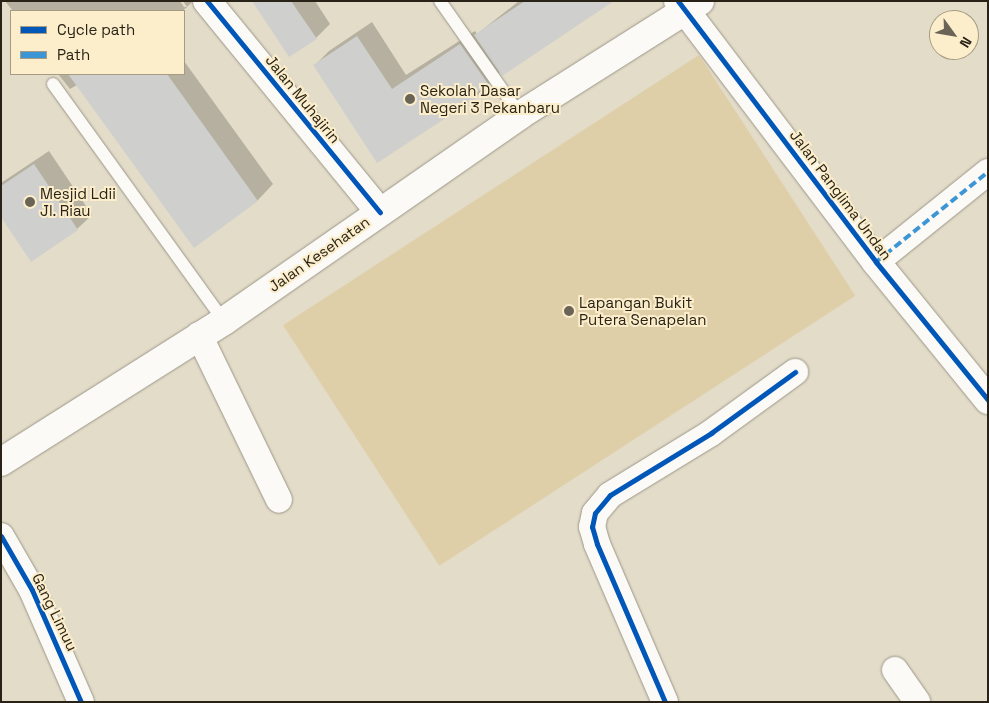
<!DOCTYPE html>
<style>
body{margin:0}
#map{position:relative;width:989px;height:703px;overflow:hidden;background:#e3dcc9;font-family:"Space Grotesk",sans-serif}
div>[style]{position:absolute}
.green>*{inset:0;background:#dfcfa9;transform-origin:0 0}
.shadow>*{inset:0;background:#0003}
.building>*{inset:0;background:#cfd0cd}
.roads{filter:drop-shadow(0 0 1px #9c9788) drop-shadow(0 0 1px #9c9788)}
.lane>*{height:12px;margin:-6px;padding:0 6px;transform-origin:6px;border-radius:6px;background:#fbfaf7}
.street>*{height:26px;margin:-13px;padding:0 13px;transform-origin:13px;border-radius:13px;background:#fbfaf7}
.secondary>*{height:28px;margin:-14px;padding:0 14px;transform-origin:14px;border-radius:14px;background:#fbfaf7}
.quiet>*{height:4px;margin-top:-2px;transform-origin:0;background:repeating-linear-gradient(90deg,#3c95d4 0 8px,transparent 0 12px)}
.cycleway>*{height:5px;margin:-2.5px;padding:0 2.5px;transform-origin:2.5px;border-radius:2.5px;background:#0057b8}
.dots>*{width:14px;height:14px;translate:-50% -50%;box-sizing:border-box;border:2px solid #fcedcb;border-radius:50%}
span{translate:-50% -50%;white-space:nowrap;text-align:center;line-height:1.15;-webkit-text-stroke:4px #fcedcb;paint-order:stroke}
.poi-label{font-size:15px;color:#282316}
.left{translate:0 -50%;text-align:left}
.street-label{font-size:15px;color:#282316}
.frame{position:absolute;inset:0;border:2px solid #282316;pointer-events:none}
.legend{position:absolute;left:10px;top:10px;width:175px;height:65px;box-sizing:border-box;background:#fcedcb;border:1px solid #a79c83;margin:0;padding:6px 9px;list-style:none;font-size:15px;color:#282316}
.legend li{display:flex;align-items:center;gap:10px;height:25px}
.legend b{width:25px;border:1px solid #a79c83}
.north{position:absolute;left:929px;top:10px;width:50px;height:50px;box-sizing:border-box;background:#fcedcb;border:1px solid #a79c83;border-radius:50%;rotate:122deg;font-size:14px;font-weight:700;line-height:20px;text-align:center;color:#282316}
.north::after{content:'';display:block;margin:auto;width:18px;height:22px;background:#696455;clip-path:polygon(50% 0,100% 100%,50% 72%,0 100%)}
</style>
<div id="map">
<div class="green">
<div style="left:699px;top:55px;width:287px;height:496px;rotate:57deg"></div>
</div>
<div class="shadow">
<div style="clip-path:polygon(5px 1px,180px 1px,184px 7px,187px 7px,183px 1px,193px 1px,186px 8px,182px 11px,13px 11px)"></div>
<div style="clip-path:polygon(253px 1px,315px 1px,330px 24px,316px 38px)"></div>
<div style="clip-path:polygon(519px 1px,612px 1px,501px 71px,477px 96px,378px 162px,315px 65px,329px 51px,372px 22px,406px 75px,475px 31px,477px 34px)"></div>
<div style="clip-path:polygon(184px 61px,273px 184px,258px 200px,194px 247px,77px 85px,70px 89px,58px 74px,184px 74px)"></div>
<div style="clip-path:polygon(49px 151px,92px 215px,77px 229px,1px 215px,1px 183px)"></div>
</div>
<div class="building">
<div style="clip-path:polygon(252px 1px,291px 1px,317px 39px,289px 57px)"></div>
<div style="clip-path:polygon(525px 1px,614px 1px,502px 76px,474px 35px)"></div>
<div style="clip-path:polygon(357px 36px,392px 89px,460px 44px,489px 85px,476px 93px,478px 97px,377px 163px,313px 65px)"></div>
<div style="clip-path:polygon(68px 74px,167px 74px,258px 201px,194px 248px)"></div>
<div style="clip-path:polygon(34px 164px,78px 230px,31px 262px,1px 217px,1px 186px)"></div>
</div>
<div class="roads">
<div class="lane">
<div style="left:440px;top:1px;width:139px;rotate:54.9deg"></div>
<div style="left:53px;top:84px;width:292px;rotate:54.2deg"></div>
</div>
<div class="street">
<div style="left:876px;top:262px;width:144px;rotate:-38.8deg"></div>
<div style="left:199px;top:335px;width:183px;rotate:64.1deg"></div>
<div style="left:1px;top:536px;width:62px;rotate:60.1deg"></div>
<div style="left:32px;top:590px;width:122px;rotate:66.4deg"></div>
<div style="left:895px;top:670px;width:39px;rotate:55deg"></div>
<div style="left:665px;top:702px;width:172px;rotate:-113.3deg"></div>
<div style="left:597px;top:544px;width:18px;rotate:-106deg"></div>
<div style="left:592px;top:527px;width:14px;rotate:-78deg"></div>
<div style="left:595px;top:513px;width:23px;rotate:-50deg"></div>
<div style="left:610px;top:495px;width:119px;rotate:-31.5deg"></div>
<div style="left:711px;top:433px;width:104px;rotate:-36deg"></div>
</div>
<div class="secondary">
<div style="left:207px;top:1px;width:273px;rotate:50.7deg"></div>
<div style="left:678px;top:1px;width:328px;rotate:52.8deg"></div>
<div style="left:876px;top:262px;width:178px;rotate:50.9deg"></div>
<div style="left:1px;top:462px;width:264px;rotate:-32.3deg"></div>
<div style="left:224px;top:321px;width:361px;rotate:-34.8deg"></div>
<div style="left:520px;top:115px;width:213px;rotate:-32.3deg"></div>
</div>
</div>
<div class="quiet">
<div style="left:876px;top:262px;width:144px;rotate:-38.8deg"></div>
</div>
<div class="cycleway">
<div style="left:207px;top:1px;width:273px;rotate:50.7deg"></div>
<div style="left:678px;top:1px;width:328px;rotate:52.8deg"></div>
<div style="left:876px;top:262px;width:178px;rotate:50.9deg"></div>
<div style="left:1px;top:536px;width:62px;rotate:60.1deg"></div>
<div style="left:32px;top:590px;width:122px;rotate:66.4deg"></div>
<div style="left:665px;top:702px;width:172px;rotate:-113.3deg"></div>
<div style="left:597px;top:544px;width:18px;rotate:-106deg"></div>
<div style="left:592px;top:527px;width:14px;rotate:-78deg"></div>
<div style="left:595px;top:513px;width:23px;rotate:-50deg"></div>
<div style="left:610px;top:495px;width:119px;rotate:-31.5deg"></div>
<div style="left:711px;top:433px;width:104px;rotate:-36deg"></div>
</div>
<div class="dots">
<div style="left:410px;top:99px;background:#696455"></div>
<div style="left:30px;top:202px;background:#696455"></div>
<div style="left:569px;top:311px;background:#696455"></div>
</div>
<div class="poi-label">
<span class="left" style="left:420px;top:99px">Sekolah Dasar<br>Negeri 3 Pekanbaru</span>
<span class="left" style="left:40px;top:202px">Mesjid Ldii<br>Jl. Riau</span>
<span class="left" style="left:579px;top:311px">Lapangan Bukit<br>Putera Senapelan</span>
</div>
<div class="street-label">
<span style="left:303px;top:99px;rotate:51deg">Jalan Muhajirin</span>
<span style="left:841px;top:195px;rotate:53deg">Jalan Panglima Undan</span>
<span style="left:319px;top:254px;rotate:-35deg">Jalan Kesehatan</span>
<span style="left:55px;top:612px;rotate:64deg">Gang Limuu</span>
</div>
<div class="frame"></div>
<ul class="legend">
<li><b style="height:6px;background:#0057b8"></b>Cycle path</li>
<li><b style="height:6px;background:#3c95d4"></b>Path</li>
</ul>
<div class="north">N</div>
</div>
